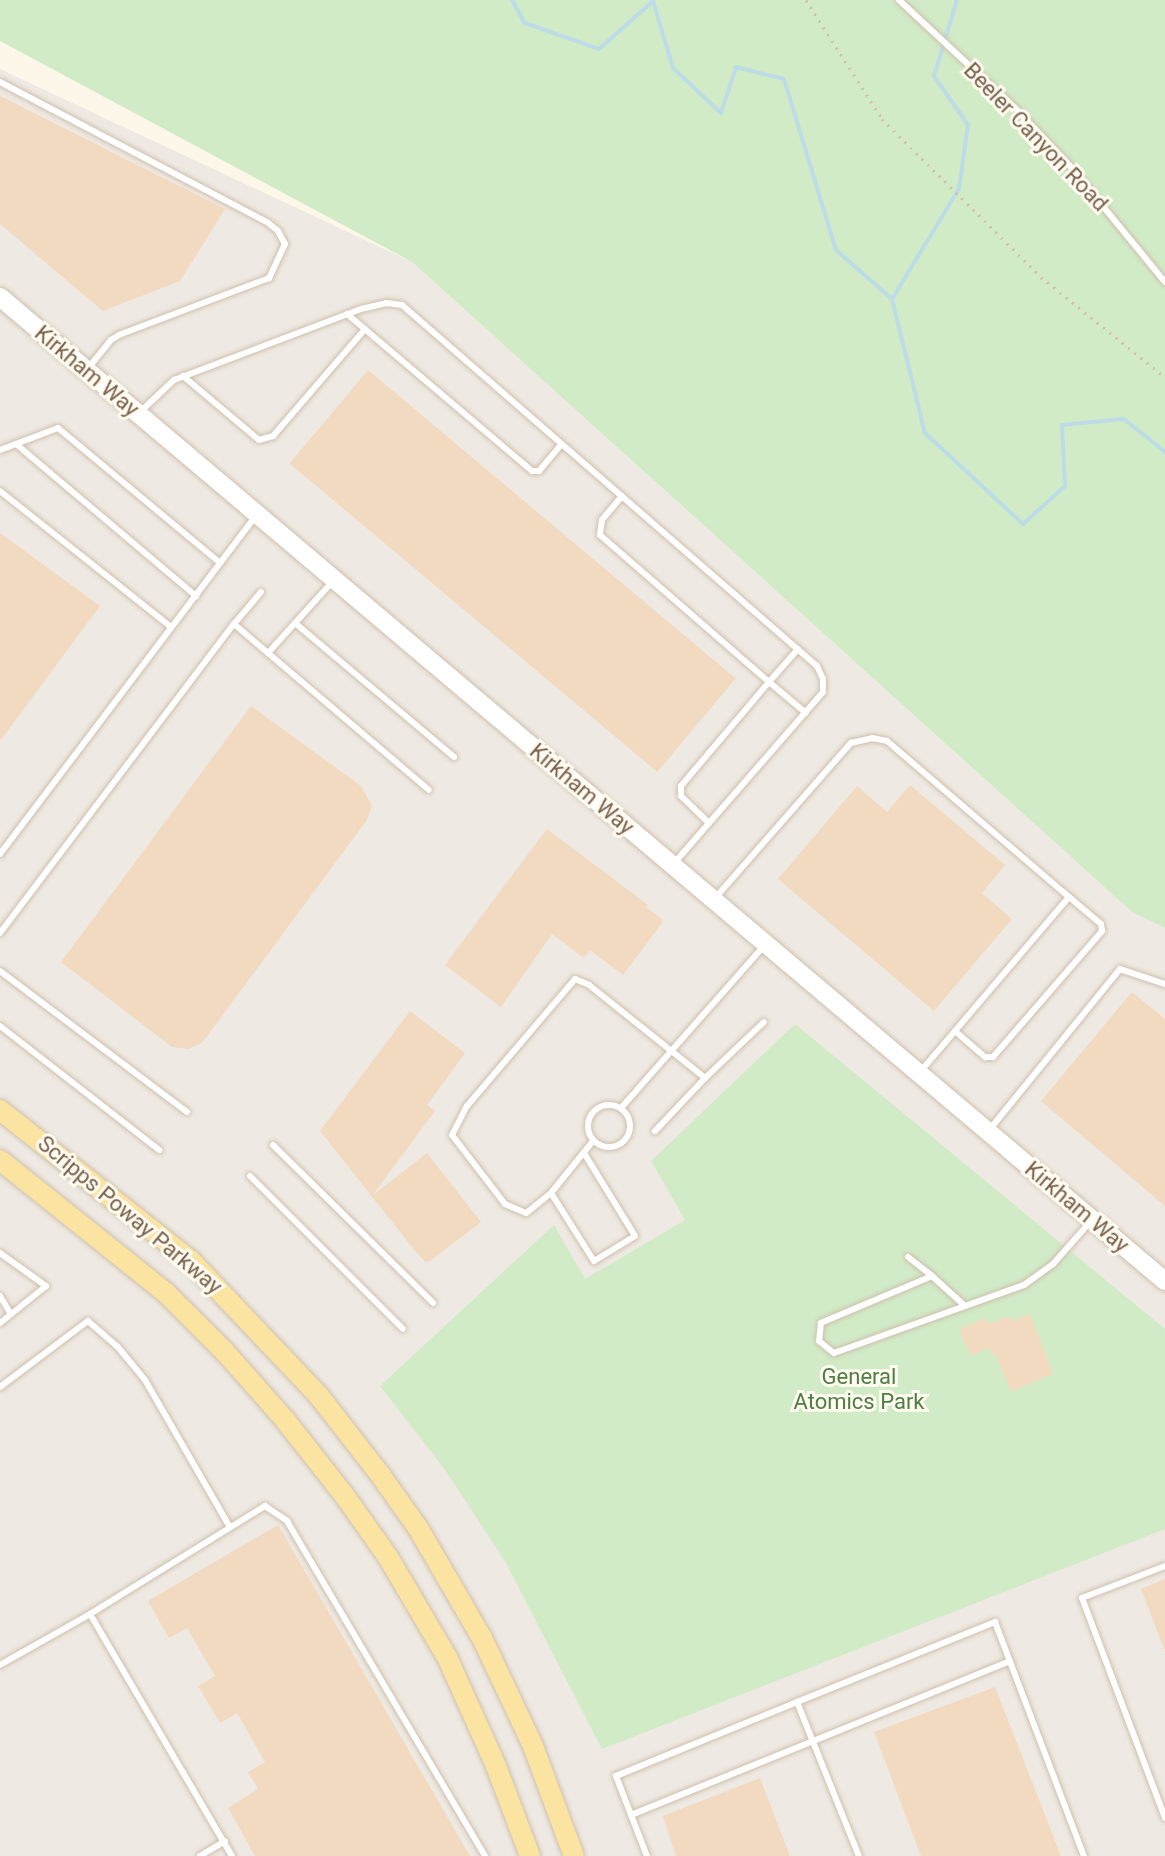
<!DOCTYPE html>
<style>
body{margin:0}
#map{position:relative;width:1165px;height:1856px;overflow:hidden;background:#fdf7e9;font-family:Roboto,sans-serif}
div>[style]{position:absolute}
.industrial>*{inset:0;background:#eee9e2}
.green>*{inset:0;background:#d1ebc7}
.stream>*{height:4px;margin:-2px;padding:0 2px;transform-origin:2px;border-radius:2px;background:#bddce7}
.building>*{inset:0;background:#f2dac0;transform-origin:0 0}
.path>*{height:3px;margin-top:-1.5px;transform-origin:0;background:repeating-linear-gradient(90deg,#d8bda3 0 2px,transparent 0 8px)}
.roads{filter:drop-shadow(0 0 2px #cfc0ae) drop-shadow(0 0 2px #cfc0ae)}
.lane>*{height:6px;margin:-3px;padding:0 3px;transform-origin:3px;border-radius:3px;background:#fff}
.lane>.ring{margin:-3px;padding:0;box-sizing:content-box;background:none;border:6px solid #fff;border-radius:50%}
.secondary>*{height:18px;margin:-9px;padding:0 9px;transform-origin:9px;border-radius:9px;background:#fff}
.primary>*{height:20px;margin:-10px;padding:0 10px;transform-origin:10px;border-radius:10px;background:#fbe3a2}
span{translate:-50% -50%;white-space:nowrap;text-align:center;line-height:1.15;-webkit-text-stroke:6px #fffbf0;paint-order:stroke}
.street-label{font-size:22px;color:#78604c}
.park-label{font-size:22px;color:#4e7e43}
</style>
<div id="map">
<div class="industrial">
<div style="clip-path:polygon(0 69px,412px 262px,1132px 912px,1165px 928px,1165px 1856px,0 1856px)"></div>
</div>
<div class="green">
<div style="clip-path:polygon(0 0,1165px 0,1165px 928px,1132px 912px,412px 262px,0 41px)"></div>
<div style="clip-path:polygon(795px 1024px,1165px 1329px,1165px 1529px,602px 1749px,506px 1563px,446px 1471px,380px 1386px,554px 1225px,585px 1279px,685px 1220px,651px 1161px)"></div>
</div>
<div class="stream">
<div style="left:512px;top:0;width:26px;rotate:61deg"></div>
<div style="left:525px;top:23px;width:78px;rotate:19.4deg"></div>
<div style="left:599px;top:49px;width:72px;rotate:-41.6deg"></div>
<div style="left:653px;top:1px;width:70px;rotate:73.4deg"></div>
<div style="left:673px;top:68px;width:66px;rotate:43.2deg"></div>
<div style="left:721px;top:113px;width:48px;rotate:-71.9deg"></div>
<div style="left:736px;top:67px;width:49px;rotate:14deg"></div>
<div style="left:784px;top:79px;width:179px;rotate:73.1deg"></div>
<div style="left:836px;top:250px;width:74px;rotate:41.2deg"></div>
<div style="left:892px;top:299px;width:138px;rotate:76.2deg"></div>
<div style="left:925px;top:433px;width:134px;rotate:42.9deg"></div>
<div style="left:1023px;top:524px;width:57px;rotate:-42.1deg"></div>
<div style="left:1065px;top:486px;width:61px;rotate:-92.8deg"></div>
<div style="left:1062px;top:425px;width:62px;rotate:-5.5deg"></div>
<div style="left:1124px;top:419px;width:53px;rotate:38.8deg"></div>
<div style="left:892px;top:299px;width:129px;rotate:-58.7deg"></div>
<div style="left:959px;top:189px;width:65px;rotate:-82deg"></div>
<div style="left:968px;top:125px;width:60px;rotate:-124.8deg"></div>
<div style="left:934px;top:76px;width:79px;rotate:-73.2deg"></div>
</div>
<div class="building">
<div style="clip-path:polygon(0 96px,225px 209px,180px 281px,103px 311px,0 224px)"></div>
<div style="left:368px;top:370px;width:480px;height:122px;rotate:40deg"></div>
<div style="clip-path:polygon(0 533px,100px 606px,0 741px)"></div>
<div style="clip-path:polygon(251px 706px,361px 786px,372px 806px,367px 820px,202px 1043px,188px 1049px,172px 1047px,61px 962px)"></div>
<div style="clip-path:polygon(910px 785px,1005px 865px,982px 893px,1012px 919px,934px 1011px,778px 879px,857px 786px,887px 812px)"></div>
<div style="clip-path:polygon(547px 829px,648px 905px,646px 907px,662px 919px,662px 923px,623px 975px,590px 950px,584px 958px,552px 934px,501px 1007px,445px 965px)"></div>
<div style="clip-path:polygon(1132px 992px,1165px 1019px,1165px 1206px,1041px 1101px)"></div>
<div style="clip-path:polygon(410px 1011px,465px 1053px,427px 1105px,435px 1111px,372px 1196px,427px 1153px,481px 1222px,430px 1261px,425px 1262px,412px 1247px,320px 1131px)"></div>
<div style="clip-path:polygon(1030px 1314px,1053px 1374px,1011px 1392px,995px 1354px,992px 1355px,989px 1348px,970px 1356px,959px 1329px,986px 1318px,989px 1324px,1008px 1316px,1011px 1321px)"></div>
<div style="clip-path:polygon(278px 1525px,331px 1616px,470px 1856px,255px 1856px,228px 1808px,258px 1789px,248px 1772px,265px 1762px,237px 1713px,220px 1723px,198px 1686px,215px 1676px,187px 1628px,169px 1638px,148px 1601px)"></div>
<div style="clip-path:polygon(1165px 1579px,1165px 1649px,1164px 1649px,1141px 1589px)"></div>
<div style="clip-path:polygon(995px 1687px,1061px 1856px,921px 1856px,874px 1732px)"></div>
<div style="clip-path:polygon(760px 1778px,790px 1856px,676px 1856px,663px 1816px)"></div>
</div>
<div class="path">
<div style="left:806px;top:0;width:141px;rotate:57.4deg"></div>
<div style="left:882px;top:119px;width:224px;rotate:44.8deg"></div>
<div style="left:1041px;top:277px;width:159px;rotate:38.9deg"></div>
</div>
<div class="roads">
<div class="lane">
<div style="left:899px;top:0;width:158px;rotate:43deg"></div>
<div style="left:1015px;top:108px;width:80px;rotate:46.5deg"></div>
<div style="left:1070px;top:166px;width:150px;rotate:50.7deg"></div>
<div style="left:0;top:82px;width:301px;rotate:27.7deg"></div>
<div style="left:267px;top:222px;width:14px;rotate:39deg"></div>
<div style="left:278px;top:231px;width:15px;rotate:62deg"></div>
<div style="left:285px;top:244px;width:38px;rotate:115deg"></div>
<div style="left:269px;top:278px;width:160px;rotate:159.2deg"></div>
<div style="left:119px;top:335px;width:9px;rotate:148deg"></div>
<div style="left:111px;top:340px;width:35px;rotate:129deg"></div>
<div style="left:347px;top:314px;width:243px;rotate:40.3deg"></div>
<div style="left:532px;top:471px;width:7px"></div>
<div style="left:539px;top:471px;width:35px;rotate:-50deg"></div>
<div style="left:183px;top:376px;width:99px;rotate:40.1deg"></div>
<div style="left:259px;top:440px;width:15px;rotate:-16deg"></div>
<div style="left:273px;top:436px;width:141px;rotate:-49.3deg"></div>
<div style="left:140px;top:412px;width:47px;rotate:-43.3deg"></div>
<div style="left:174px;top:380px;width:200px;rotate:-20.8deg"></div>
<div style="left:361px;top:309px;width:26px;rotate:-13deg"></div>
<div style="left:386px;top:303px;width:16px;rotate:7deg"></div>
<div style="left:402px;top:305px;width:550px;rotate:41.02deg"></div>
<div style="left:817px;top:666px;width:14px;rotate:65deg"></div>
<div style="left:823px;top:679px;width:13px;rotate:90deg"></div>
<div style="left:823px;top:692px;width:225px;rotate:131deg"></div>
<div style="left:16px;top:444px;width:236px;rotate:40.2deg"></div>
<div style="left:0;top:450px;width:62px;rotate:-20.8deg"></div>
<div style="left:58px;top:428px;width:211px;rotate:39.8deg"></div>
<div style="left:0;top:491px;width:218px;rotate:38.5deg"></div>
<div style="left:622px;top:496px;width:31px;rotate:130deg"></div>
<div style="left:602px;top:520px;width:15px;rotate:98deg"></div>
<div style="left:600px;top:535px;width:224px;rotate:41deg"></div>
<div style="left:769px;top:682px;width:44px;rotate:-48.7deg"></div>
<div style="left:333px;top:581px;width:97px;rotate:132.1deg"></div>
<div style="left:268px;top:653px;width:211px;rotate:40.4deg"></div>
<div style="left:261px;top:592px;width:42px;rotate:130.2deg"></div>
<div style="left:234px;top:624px;width:45px;rotate:40.5deg"></div>
<div style="left:295px;top:623px;width:208px;rotate:40.1deg"></div>
<div style="left:709px;top:823px;width:39px;rotate:-136deg"></div>
<div style="left:681px;top:796px;width:10px;rotate:-90deg"></div>
<div style="left:681px;top:786px;width:136px;rotate:-49.8deg"></div>
<div style="left:769px;top:682px;width:48px;rotate:40deg"></div>
<div style="left:0;top:854px;width:424px;rotate:-52.9deg"></div>
<div style="left:716px;top:897px;width:205px;rotate:-48.8deg"></div>
<div style="left:851px;top:743px;width:22px;rotate:-13deg"></div>
<div style="left:872px;top:738px;width:15px;rotate:11deg"></div>
<div style="left:887px;top:741px;width:240px;rotate:40.6deg"></div>
<div style="left:1069px;top:897px;width:228px;rotate:130.4deg"></div>
<div style="left:0;top:933px;width:388px;rotate:-52.9deg"></div>
<div style="left:0;top:971px;width:234px;rotate:37deg"></div>
<div style="left:0;top:1026px;width:202px;rotate:37.9deg"></div>
<div style="left:955px;top:1031px;width:40px;rotate:41deg"></div>
<div style="left:985px;top:1057px;width:8px"></div>
<div style="left:993px;top:1057px;width:167px;rotate:-49.1deg"></div>
<div style="left:1102px;top:931px;width:7px;rotate:-98deg"></div>
<div style="left:1101px;top:924px;width:42px;rotate:-139.8deg"></div>
<div style="left:705px;top:1078px;width:81px;rotate:-43.5deg"></div>
<div class="ring" style="left:588px;top:1105px;width:36px;height:36px"></div>
<div style="left:621px;top:1108px;width:215px;rotate:-48.6deg"></div>
<div style="left:990px;top:1129px;width:206px;rotate:-50.9deg"></div>
<div style="left:1120px;top:969px;width:47px;rotate:18.4deg"></div>
<div style="left:273px;top:1145px;width:225px;rotate:44.6deg"></div>
<div style="left:584px;top:1153px;width:97px;rotate:58.4deg"></div>
<div style="left:635px;top:1236px;width:48px;rotate:148.6deg"></div>
<div style="left:594px;top:1261px;width:80px;rotate:-122.3deg"></div>
<div style="left:551px;top:1193px;width:67px;rotate:-51.1deg"></div>
<div style="left:250px;top:1176px;width:216px;rotate:45deg"></div>
<div style="left:551px;top:1193px;width:32px;rotate:141deg"></div>
<div style="left:526px;top:1213px;width:23px;rotate:-157deg"></div>
<div style="left:505px;top:1204px;width:87px;rotate:-127.5deg"></div>
<div style="left:452px;top:1135px;width:33px;rotate:-63deg"></div>
<div style="left:467px;top:1106px;width:167px;rotate:-49.6deg"></div>
<div style="left:575px;top:979px;width:15px;rotate:23deg"></div>
<div style="left:589px;top:985px;width:149px;rotate:38.7deg"></div>
<div style="left:705px;top:1078px;width:73px;rotate:133.3deg"></div>
<div style="left:0;top:1253px;width:57px;rotate:35.7deg"></div>
<div style="left:46px;top:1286px;width:59px;rotate:141.2deg"></div>
<div style="left:908px;top:1257px;width:31px;rotate:38deg"></div>
<div style="left:0;top:1296px;width:21px;rotate:59deg"></div>
<div style="left:965px;top:1306px;width:45px;rotate:-137.7deg"></div>
<div style="left:932px;top:1276px;width:121px;rotate:157.1deg"></div>
<div style="left:821px;top:1323px;width:18px;rotate:96deg"></div>
<div style="left:819px;top:1341px;width:19px;rotate:39deg"></div>
<div style="left:834px;top:1353px;width:202px;rotate:-19.7deg"></div>
<div style="left:1024px;top:1285px;width:36px;rotate:-36deg"></div>
<div style="left:1053px;top:1264px;width:56px;rotate:-48.6deg"></div>
<div style="left:0;top:1387px;width:110px;rotate:-36.9deg"></div>
<div style="left:88px;top:1321px;width:38px;rotate:41deg"></div>
<div style="left:117px;top:1346px;width:44px;rotate:50.5deg"></div>
<div style="left:145px;top:1380px;width:170px;rotate:60deg"></div>
<div style="left:1165px;top:1566px;width:89px;rotate:158.9deg"></div>
<div style="left:1082px;top:1598px;width:235px;rotate:69.3deg"></div>
<div style="left:90px;top:1614px;width:206px;rotate:-31.7deg"></div>
<div style="left:265px;top:1506px;width:27px;rotate:34deg"></div>
<div style="left:287px;top:1521px;width:389px;rotate:59.4deg"></div>
<div style="left:0;top:1665px;width:103px;rotate:-29.5deg"></div>
<div style="left:90px;top:1614px;width:281px;rotate:59.6deg"></div>
<div style="left:797px;top:1702px;width:214px;rotate:-22deg"></div>
<div style="left:995px;top:1622px;width:250px;rotate:69.2deg"></div>
<div style="left:631px;top:1815px;width:409px;rotate:-22.1deg"></div>
<div style="left:200px;top:1856px;width:29px;rotate:-31deg"></div>
<div style="left:647px;top:1856px;width:86px;rotate:-111.2deg"></div>
<div style="left:616px;top:1776px;width:196px;rotate:-22.2deg"></div>
<div style="left:797px;top:1702px;width:166px;rotate:68.1deg"></div>
</div>
<div class="secondary">
<div style="left:0;top:297px;width:1525px;rotate:40.19deg"></div>
</div>
<div class="primary">
<div style="left:0;top:1110px;width:243px;rotate:38.3deg"></div>
<div style="left:191px;top:1261px;width:186px;rotate:46.5deg"></div>
<div style="left:319px;top:1396px;width:98px;rotate:52.1deg"></div>
<div style="left:379px;top:1473px;width:67px;rotate:54.7deg"></div>
<div style="left:418px;top:1528px;width:127px;rotate:59.8deg"></div>
<div style="left:482px;top:1638px;width:119px;rotate:64.7deg"></div>
<div style="left:533px;top:1746px;width:117px;rotate:69.6deg"></div>
<div style="left:0;top:1160px;width:213px;rotate:38.7deg"></div>
<div style="left:166px;top:1293px;width:85px;rotate:45deg"></div>
<div style="left:226px;top:1353px;width:89px;rotate:48.6deg"></div>
<div style="left:285px;top:1420px;width:95px;rotate:51.8deg"></div>
<div style="left:344px;top:1495px;width:76px;rotate:54.6deg"></div>
<div style="left:388px;top:1557px;width:116px;rotate:59.5deg"></div>
<div style="left:447px;top:1657px;width:120px;rotate:65.8deg"></div>
<div style="left:496px;top:1766px;width:96px;rotate:69.3deg"></div>
</div>
</div>
<div class="street-label">
<span style="left:1036px;top:137px;rotate:46deg">Beeler Canyon Road</span>
<span style="left:87px;top:371px;rotate:40deg">Kirkham Way</span>
<span style="left:582px;top:789px;rotate:40deg">Kirkham Way</span>
<span style="left:1077px;top:1207px;rotate:40deg">Kirkham Way</span>
<span style="left:130px;top:1215px;rotate:40deg">Scripps Poway Parkway</span>
</div>
<div class="park-label">
<span style="left:859px;top:1389px">General<br>Atomics Park</span>
</div>
</div>
